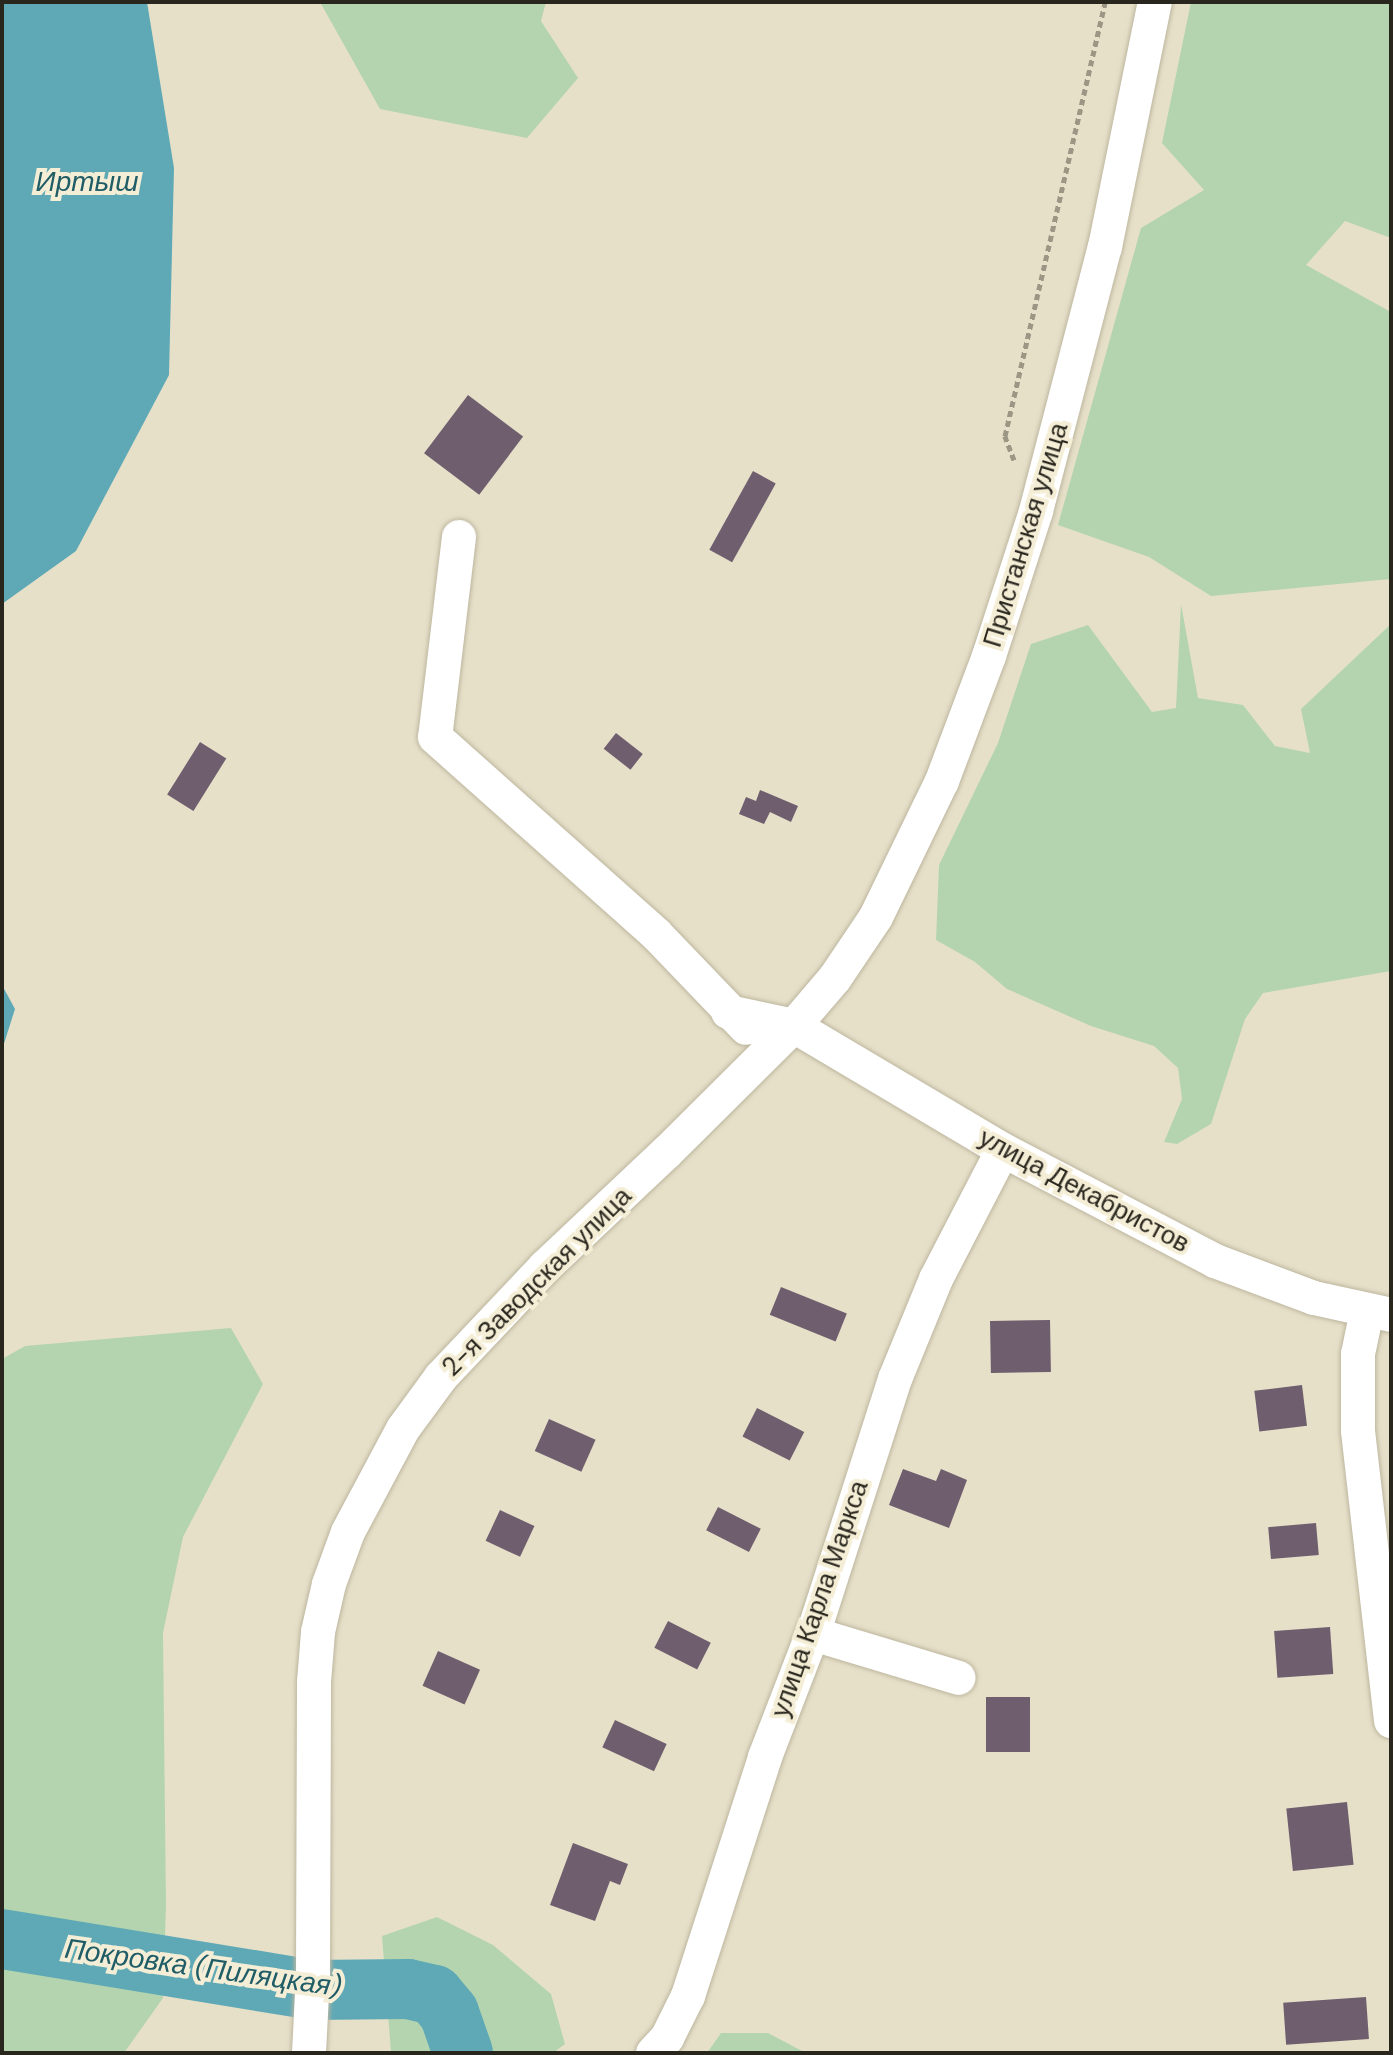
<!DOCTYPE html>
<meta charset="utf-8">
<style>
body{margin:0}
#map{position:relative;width:1393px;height:2055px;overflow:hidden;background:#e7e0c9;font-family:"DM Sans",sans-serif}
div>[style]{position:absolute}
.green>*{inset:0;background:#b4d4af}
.water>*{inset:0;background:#5fa9b6}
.river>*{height:60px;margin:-30px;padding:0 30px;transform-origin:30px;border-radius:30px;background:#5fa9b6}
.building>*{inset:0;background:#6e5e6e;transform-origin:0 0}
.path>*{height:5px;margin-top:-2.5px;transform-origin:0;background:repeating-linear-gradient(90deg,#9c9685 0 6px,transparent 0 10px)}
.roads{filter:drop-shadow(0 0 2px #bdb69f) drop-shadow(0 0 2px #bdb69f)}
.minor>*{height:34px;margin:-17px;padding:0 17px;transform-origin:17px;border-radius:17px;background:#fff}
span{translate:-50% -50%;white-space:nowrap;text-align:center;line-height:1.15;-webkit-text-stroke:8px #f5eed6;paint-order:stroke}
.street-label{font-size:26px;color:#29261e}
.water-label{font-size:28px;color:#205d67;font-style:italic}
.frame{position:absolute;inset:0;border:4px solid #29261e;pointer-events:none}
</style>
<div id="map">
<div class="green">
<div style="clip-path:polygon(320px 2px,546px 2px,541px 21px,578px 78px,527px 138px,380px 109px)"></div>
<div style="clip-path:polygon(1191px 2px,1391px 2px,1391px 238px,1345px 221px,1306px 265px,1391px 312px,1391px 579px,1211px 596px,1149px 557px,1058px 525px,1141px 228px,1204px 190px,1162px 143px)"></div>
<div style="clip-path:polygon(1181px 604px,1198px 698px,1243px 705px,1275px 746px,1310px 753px,1301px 709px,1391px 624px,1391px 971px,1263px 993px,1245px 1019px,1211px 1124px,1177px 1144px,1164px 1142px,1182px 1099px,1178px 1068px,1154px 1046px,1091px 1026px,1007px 989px,975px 962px,936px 940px,939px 865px,998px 743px,1031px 644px,1088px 625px,1152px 712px,1176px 708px)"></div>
<div style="clip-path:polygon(231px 1328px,263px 1384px,183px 1537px,163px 1633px,166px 1906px,163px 1998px,124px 2053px,2px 2053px,2px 1359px,25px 1346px)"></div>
<div style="clip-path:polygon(437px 1917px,493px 1945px,551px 1994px,565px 2044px,553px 2053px,391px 2053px,382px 1936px)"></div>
<div style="clip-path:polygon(721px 2033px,768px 2033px,806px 2053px,707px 2053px)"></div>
</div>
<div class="water">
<div style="clip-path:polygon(2px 2px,147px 2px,174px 168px,169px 375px,76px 551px,2px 604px)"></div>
<div style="clip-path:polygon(2px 985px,15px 1009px,2px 1050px)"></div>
</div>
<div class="river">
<div style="left:2px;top:1939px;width:314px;rotate:9.3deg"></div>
<div style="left:312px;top:1990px;width:96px;rotate:-0.6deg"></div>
<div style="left:408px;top:1989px;width:27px;rotate:13deg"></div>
<div style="left:434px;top:1995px;width:23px;rotate:50deg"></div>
<div style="left:449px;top:2013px;width:42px;rotate:70.7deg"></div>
</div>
<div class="building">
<div style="left:468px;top:395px;width:69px;height:73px;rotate:37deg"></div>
<div style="left:753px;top:471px;width:26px;height:90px;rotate:29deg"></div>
<div style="left:616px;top:733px;width:34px;height:20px;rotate:38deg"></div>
<div style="left:200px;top:742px;width:31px;height:62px;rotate:32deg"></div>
<div style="clip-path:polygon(760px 790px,798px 806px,791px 822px,770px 812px,764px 824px,739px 814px,746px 797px,756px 801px)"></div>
<div style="left:781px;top:1287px;width:71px;height:30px;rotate:22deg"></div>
<div style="left:1050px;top:1320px;width:52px;height:60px;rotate:89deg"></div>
<div style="left:1302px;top:1385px;width:41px;height:48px;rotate:83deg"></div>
<div style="left:757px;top:1408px;width:53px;height:32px;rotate:27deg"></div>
<div style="left:549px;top:1419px;width:51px;height:35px;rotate:24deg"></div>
<div style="clip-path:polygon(903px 1469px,936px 1481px,941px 1469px,967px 1480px,949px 1528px,889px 1505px)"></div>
<div style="left:718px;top:1507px;width:48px;height:26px;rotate:27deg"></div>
<div style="left:500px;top:1510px;width:38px;height:34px;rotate:25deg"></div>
<div style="left:1316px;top:1523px;width:32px;height:48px;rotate:85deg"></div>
<div style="left:668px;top:1621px;width:48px;height:30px;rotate:27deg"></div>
<div style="left:1330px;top:1627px;width:47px;height:56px;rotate:86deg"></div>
<div style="left:438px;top:1651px;width:46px;height:38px;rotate:24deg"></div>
<div style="left:986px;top:1697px;width:44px;height:55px"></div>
<div style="left:615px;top:1720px;width:57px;height:30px;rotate:25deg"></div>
<div style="left:1347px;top:1802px;width:63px;height:61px;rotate:84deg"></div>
<div style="clip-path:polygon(573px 1843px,628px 1864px,620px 1885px,610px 1881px,595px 1921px,550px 1905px)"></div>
<div style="left:1366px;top:1997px;width:42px;height:83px;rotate:86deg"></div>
</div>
<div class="path">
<div style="left:1014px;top:460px;width:26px;rotate:-111deg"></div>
<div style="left:1005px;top:436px;width:445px;rotate:-77deg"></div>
</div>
<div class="roads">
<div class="minor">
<div style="left:459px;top:537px;width:201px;rotate:96.8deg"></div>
<div style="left:435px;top:737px;width:296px;rotate:41.7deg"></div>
<div style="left:656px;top:934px;width:130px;rotate:46.2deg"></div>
<div style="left:728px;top:1012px;width:67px;rotate:12deg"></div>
<div style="left:794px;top:1026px;width:243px;rotate:30.7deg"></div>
<div style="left:1003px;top:1150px;width:239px;rotate:27.6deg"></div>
<div style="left:1215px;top:1261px;width:106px;rotate:20.5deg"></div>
<div style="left:1314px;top:1298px;width:79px;rotate:12.4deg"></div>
<div style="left:1367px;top:1311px;width:44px;rotate:101.8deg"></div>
<div style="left:1358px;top:1354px;width:77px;rotate:90deg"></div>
<div style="left:1358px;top:1431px;width:292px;rotate:83.5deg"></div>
<div style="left:813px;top:1634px;width:152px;rotate:16.8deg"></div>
<div style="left:309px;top:2053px;width:80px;rotate:-87.1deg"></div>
<div style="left:313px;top:1973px;width:291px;rotate:-89.8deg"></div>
<div style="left:314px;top:1682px;width:50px;rotate:-85.4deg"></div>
<div style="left:318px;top:1632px;width:49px;rotate:-77.1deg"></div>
<div style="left:329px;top:1584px;width:55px;rotate:-69.9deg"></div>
<div style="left:348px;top:1532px;width:117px;rotate:-61.9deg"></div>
<div style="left:403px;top:1429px;width:64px;rotate:-53.8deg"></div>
<div style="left:441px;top:1377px;width:151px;rotate:-46.6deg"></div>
<div style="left:545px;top:1267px;width:166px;rotate:-43.3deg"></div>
<div style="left:666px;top:1153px;width:180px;rotate:-44.8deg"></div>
<div style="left:794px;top:1026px;width:63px;rotate:-49.5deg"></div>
<div style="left:835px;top:978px;width:73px;rotate:-56.1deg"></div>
<div style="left:876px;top:917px;width:151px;rotate:-64.1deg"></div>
<div style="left:942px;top:781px;width:134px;rotate:-69.4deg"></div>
<div style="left:989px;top:656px;width:152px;rotate:-72deg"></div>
<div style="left:1036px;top:511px;width:273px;rotate:-75.4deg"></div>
<div style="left:1105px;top:247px;width:250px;rotate:-78.5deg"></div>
<div style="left:653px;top:2053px;width:21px;rotate:-47deg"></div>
<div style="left:667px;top:2038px;width:47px;rotate:-63.4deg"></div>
<div style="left:688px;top:1996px;width:251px;rotate:-72.1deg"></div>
<div style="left:765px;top:1757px;width:142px;rotate:-68.9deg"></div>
<div style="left:816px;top:1625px;width:258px;rotate:-72.2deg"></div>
<div style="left:895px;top:1379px;width:108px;rotate:-67.7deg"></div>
<div style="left:936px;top:1279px;width:145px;rotate:-62.6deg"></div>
</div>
</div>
<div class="street-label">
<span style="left:1026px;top:535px;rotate:-73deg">Пристанская улица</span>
<span style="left:1084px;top:1191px;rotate:28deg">улица Декабристов</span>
<span style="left:537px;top:1282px;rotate:-45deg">2-я Заводская улица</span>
<span style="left:820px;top:1599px;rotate:-71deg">улица Карла Маркса</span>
</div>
<div class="water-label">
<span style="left:87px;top:182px">Иртыш</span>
<span style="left:203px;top:1968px;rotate:8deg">Покровка (Пиляцкая)</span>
</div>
<div class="frame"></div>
</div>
